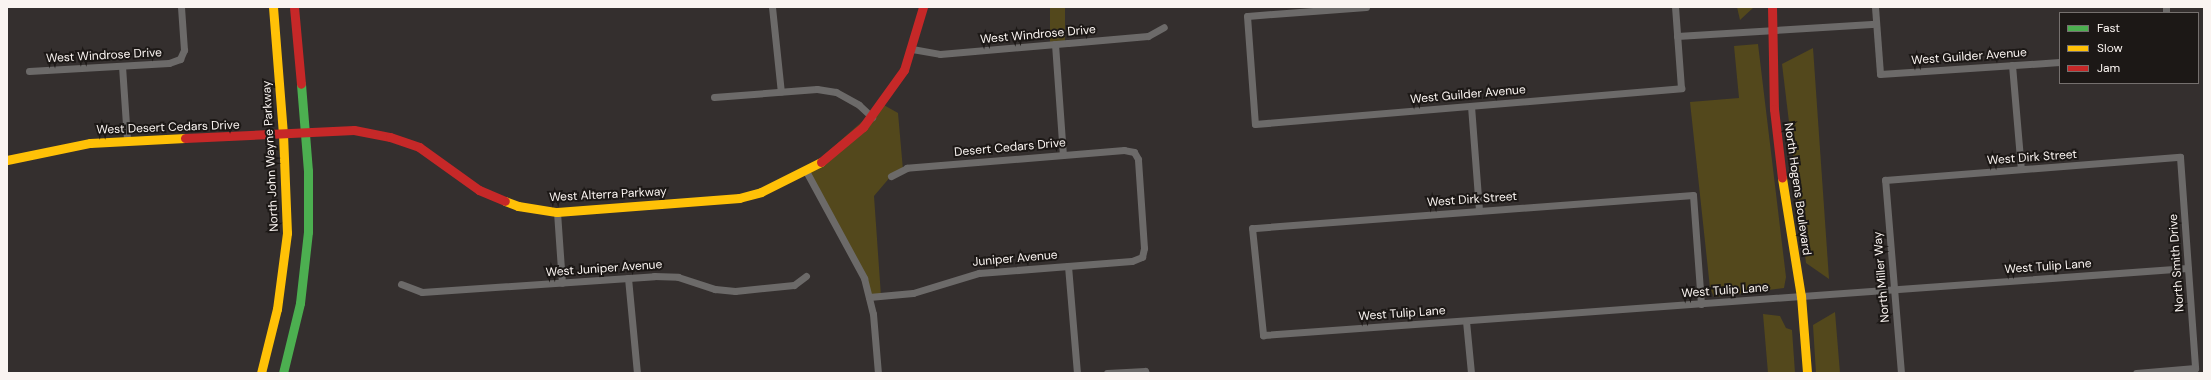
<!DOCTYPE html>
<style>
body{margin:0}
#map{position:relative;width:2211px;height:380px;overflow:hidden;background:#342f2e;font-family:"DM Sans",sans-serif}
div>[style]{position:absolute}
.green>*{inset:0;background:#53481c;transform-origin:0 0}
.street>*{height:7px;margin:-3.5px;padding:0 3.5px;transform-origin:3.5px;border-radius:3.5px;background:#6c6a69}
.fast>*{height:9px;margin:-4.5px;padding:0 4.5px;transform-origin:4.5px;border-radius:4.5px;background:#4caf50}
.slow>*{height:9px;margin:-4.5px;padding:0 4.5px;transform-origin:4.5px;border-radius:4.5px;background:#ffc107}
.jam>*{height:9px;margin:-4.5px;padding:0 4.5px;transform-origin:4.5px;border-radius:4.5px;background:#c62828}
span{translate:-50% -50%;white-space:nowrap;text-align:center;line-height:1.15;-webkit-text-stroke:4px #1c1816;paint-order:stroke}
.street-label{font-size:12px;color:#faf4f1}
.frame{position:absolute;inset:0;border:8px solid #faf4f1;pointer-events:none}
.legend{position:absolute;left:2059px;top:12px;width:140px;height:72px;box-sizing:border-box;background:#1c1816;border:1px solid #75706e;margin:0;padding:5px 7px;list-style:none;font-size:12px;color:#faf4f1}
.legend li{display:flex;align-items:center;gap:8px;height:20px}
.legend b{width:20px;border:1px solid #75706e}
</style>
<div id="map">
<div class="green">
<div style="left:1050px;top:7px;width:15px;height:38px"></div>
<div style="clip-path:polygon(1737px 7px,1754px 7px,1740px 20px)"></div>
<div style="clip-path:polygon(1758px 44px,1786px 277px,1784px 288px,1714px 297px,1710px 288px,1690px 102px,1739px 98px,1734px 46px)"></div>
<div style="clip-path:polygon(1813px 48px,1829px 279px,1806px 263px,1782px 64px)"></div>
<div style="clip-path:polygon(882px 104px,898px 113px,903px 170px,891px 176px,874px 196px,881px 296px,869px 297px,864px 278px,806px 171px)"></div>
<div style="clip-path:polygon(1835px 312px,1840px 373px,1816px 373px,1813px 325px)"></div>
<div style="clip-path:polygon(1763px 314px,1780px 316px,1786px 328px,1792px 330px,1795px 373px,1768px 373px)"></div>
</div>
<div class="street">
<div style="left:772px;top:7px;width:85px;rotate:84deg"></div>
<div style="left:1366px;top:7px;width:119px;rotate:175.7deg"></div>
<div style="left:1247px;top:16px;width:108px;rotate:85.8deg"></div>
<div style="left:1255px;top:124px;width:428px;rotate:-4.8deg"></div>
<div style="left:1681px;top:88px;width:81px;rotate:-94.2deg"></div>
<div style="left:1875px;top:7px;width:67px;rotate:85.7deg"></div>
<div style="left:1880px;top:74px;width:180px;rotate:-3.8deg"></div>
<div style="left:2166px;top:7px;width:6px;rotate:90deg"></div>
<div style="left:1677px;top:36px;width:199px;rotate:-3.5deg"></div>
<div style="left:1055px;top:44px;width:111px;rotate:85.9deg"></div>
<div style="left:912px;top:49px;width:28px;rotate:10deg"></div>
<div style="left:940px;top:54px;width:128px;rotate:-4.9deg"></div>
<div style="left:1068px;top:43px;width:80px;rotate:-5deg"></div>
<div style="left:1148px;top:36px;width:18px;rotate:-29deg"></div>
<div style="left:2012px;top:65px;width:104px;rotate:85.1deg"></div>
<div style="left:122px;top:66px;width:74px;rotate:86.1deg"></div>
<div style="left:29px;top:71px;width:140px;rotate:-3.3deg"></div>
<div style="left:169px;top:63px;width:12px;rotate:-20deg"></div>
<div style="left:180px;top:59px;width:10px;rotate:-66deg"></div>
<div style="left:184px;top:50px;width:43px;rotate:-94deg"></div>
<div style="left:714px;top:97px;width:103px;rotate:-4.4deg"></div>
<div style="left:817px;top:89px;width:19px;rotate:9deg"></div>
<div style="left:836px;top:92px;width:26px;rotate:29deg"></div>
<div style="left:859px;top:105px;width:18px;rotate:43deg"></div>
<div style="left:1471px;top:106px;width:105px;rotate:85.6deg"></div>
<div style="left:806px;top:171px;width:122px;rotate:61.5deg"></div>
<div style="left:864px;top:278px;width:37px;rotate:76deg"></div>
<div style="left:873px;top:314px;width:59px;rotate:85.2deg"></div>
<div style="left:557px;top:212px;width:71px;rotate:86deg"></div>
<div style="left:1068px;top:266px;width:107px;rotate:85.2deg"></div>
<div style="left:628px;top:278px;width:95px;rotate:84.6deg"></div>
<div style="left:401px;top:284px;width:22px;rotate:21deg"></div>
<div style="left:422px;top:292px;width:233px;rotate:-3.9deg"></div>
<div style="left:654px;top:276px;width:24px;rotate:2deg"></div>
<div style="left:678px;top:277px;width:39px;rotate:18deg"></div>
<div style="left:715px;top:289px;width:20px;rotate:6deg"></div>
<div style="left:735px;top:291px;width:59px;rotate:-5.8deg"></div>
<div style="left:794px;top:285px;width:15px;rotate:-37deg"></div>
<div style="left:869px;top:297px;width:44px;rotate:-5.2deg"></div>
<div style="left:913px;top:293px;width:69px;rotate:-16.9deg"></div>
<div style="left:979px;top:273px;width:153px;rotate:-4.5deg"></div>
<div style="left:1132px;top:261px;width:11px;rotate:-22deg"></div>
<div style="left:1142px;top:257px;width:9px;rotate:-77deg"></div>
<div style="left:1144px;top:248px;width:89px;rotate:-93.9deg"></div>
<div style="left:1138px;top:159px;width:8px;rotate:-120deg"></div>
<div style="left:1134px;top:152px;width:10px;rotate:-169deg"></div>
<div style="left:1124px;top:150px;width:218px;rotate:175.3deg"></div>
<div style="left:907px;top:168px;width:18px;rotate:153deg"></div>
<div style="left:1701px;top:304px;width:109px;rotate:-94.2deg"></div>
<div style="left:1693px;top:195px;width:442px;rotate:175.7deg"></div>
<div style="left:1252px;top:228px;width:108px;rotate:84.1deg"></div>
<div style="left:1263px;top:335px;width:927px;rotate:-4.14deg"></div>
<div style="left:1466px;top:321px;width:52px;rotate:84.5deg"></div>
<div style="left:1107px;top:373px;width:38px;rotate:-3deg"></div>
<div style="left:1145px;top:371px;width:2px;rotate:63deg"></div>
<div style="left:1901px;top:373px;width:194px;rotate:-94.7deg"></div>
<div style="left:1885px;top:180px;width:296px;rotate:-4.5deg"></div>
<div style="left:2180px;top:157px;width:212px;rotate:85.9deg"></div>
<div style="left:2195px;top:368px;width:59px;rotate:175.2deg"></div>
</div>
<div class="fast">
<div style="left:283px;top:373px;width:72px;rotate:-76.3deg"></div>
<div style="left:300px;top:303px;width:71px;rotate:-83.6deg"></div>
<div style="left:308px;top:232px;width:61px;rotate:-90deg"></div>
<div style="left:308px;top:171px;width:87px;rotate:-94.6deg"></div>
</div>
<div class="slow">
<div style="left:7px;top:160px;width:85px;rotate:-11.6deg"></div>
<div style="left:90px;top:143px;width:95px;rotate:-3deg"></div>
<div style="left:1782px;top:178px;width:120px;rotate:80.9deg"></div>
<div style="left:1801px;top:296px;width:77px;rotate:85.5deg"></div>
<div style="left:505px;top:201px;width:14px;rotate:21deg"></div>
<div style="left:518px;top:206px;width:39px;rotate:9deg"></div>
<div style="left:557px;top:212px;width:183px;rotate:-4.4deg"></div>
<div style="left:739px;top:198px;width:23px;rotate:-15deg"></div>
<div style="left:761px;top:192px;width:67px;rotate:-26.6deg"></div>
<div style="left:261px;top:373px;width:66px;rotate:-76deg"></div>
<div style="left:277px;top:309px;width:77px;rotate:-82.5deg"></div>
<div style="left:287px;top:233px;width:99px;rotate:-92.3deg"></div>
<div style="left:283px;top:134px;width:127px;rotate:-94.5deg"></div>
</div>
<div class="jam">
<div style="left:294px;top:7px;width:77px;rotate:84.8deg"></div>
<div style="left:1772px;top:7px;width:102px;rotate:88.9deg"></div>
<div style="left:1774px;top:109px;width:69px;rotate:83.4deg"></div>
<div style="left:185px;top:138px;width:169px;rotate:-2.7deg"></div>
<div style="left:354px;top:130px;width:37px;rotate:11deg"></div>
<div style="left:390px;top:137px;width:31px;rotate:19deg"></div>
<div style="left:419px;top:147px;width:74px;rotate:35.6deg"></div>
<div style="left:479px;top:190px;width:28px;rotate:23deg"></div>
<div style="left:821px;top:162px;width:55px;rotate:-39.8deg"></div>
<div style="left:863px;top:127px;width:70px;rotate:-54.3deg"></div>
<div style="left:904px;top:70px;width:66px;rotate:-73.2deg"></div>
</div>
<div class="street-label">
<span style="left:1038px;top:35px;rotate:-5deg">West Windrose Drive</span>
<span style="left:104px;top:56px;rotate:-3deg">West Windrose Drive</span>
<span style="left:1969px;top:57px;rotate:-4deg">West Guilder Avenue</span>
<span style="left:1468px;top:95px;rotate:-5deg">West Guilder Avenue</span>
<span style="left:168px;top:128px;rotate:-2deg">West Desert Cedars Drive</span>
<span style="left:1010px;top:148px;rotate:-5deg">Desert Cedars Drive</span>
<span style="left:271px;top:156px;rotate:-93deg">North John Wayne Parkway</span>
<span style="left:2032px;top:158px;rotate:-4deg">West Dirk Street</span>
<span style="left:1797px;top:189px;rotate:82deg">North Hogens Boulevard</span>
<span style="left:608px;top:195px;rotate:-3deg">West Alterra Parkway</span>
<span style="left:1472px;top:200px;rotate:-4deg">West Dirk Street</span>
<span style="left:1015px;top:259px;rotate:-5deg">Juniper Avenue</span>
<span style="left:2177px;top:263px;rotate:-94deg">North Smith Drive</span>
<span style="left:2048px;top:267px;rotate:-4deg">West Tulip Lane</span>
<span style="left:604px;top:269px;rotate:-4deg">West Juniper Avenue</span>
<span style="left:1882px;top:277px;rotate:-95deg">North Miller Way</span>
<span style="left:1725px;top:291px;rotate:-4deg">West Tulip Lane</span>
<span style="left:1402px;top:314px;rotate:-4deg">West Tulip Lane</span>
</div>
<div class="frame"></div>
<ul class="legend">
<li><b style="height:5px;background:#4caf50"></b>Fast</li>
<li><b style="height:5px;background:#ffc107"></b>Slow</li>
<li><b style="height:5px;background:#c62828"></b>Jam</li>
</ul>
</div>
